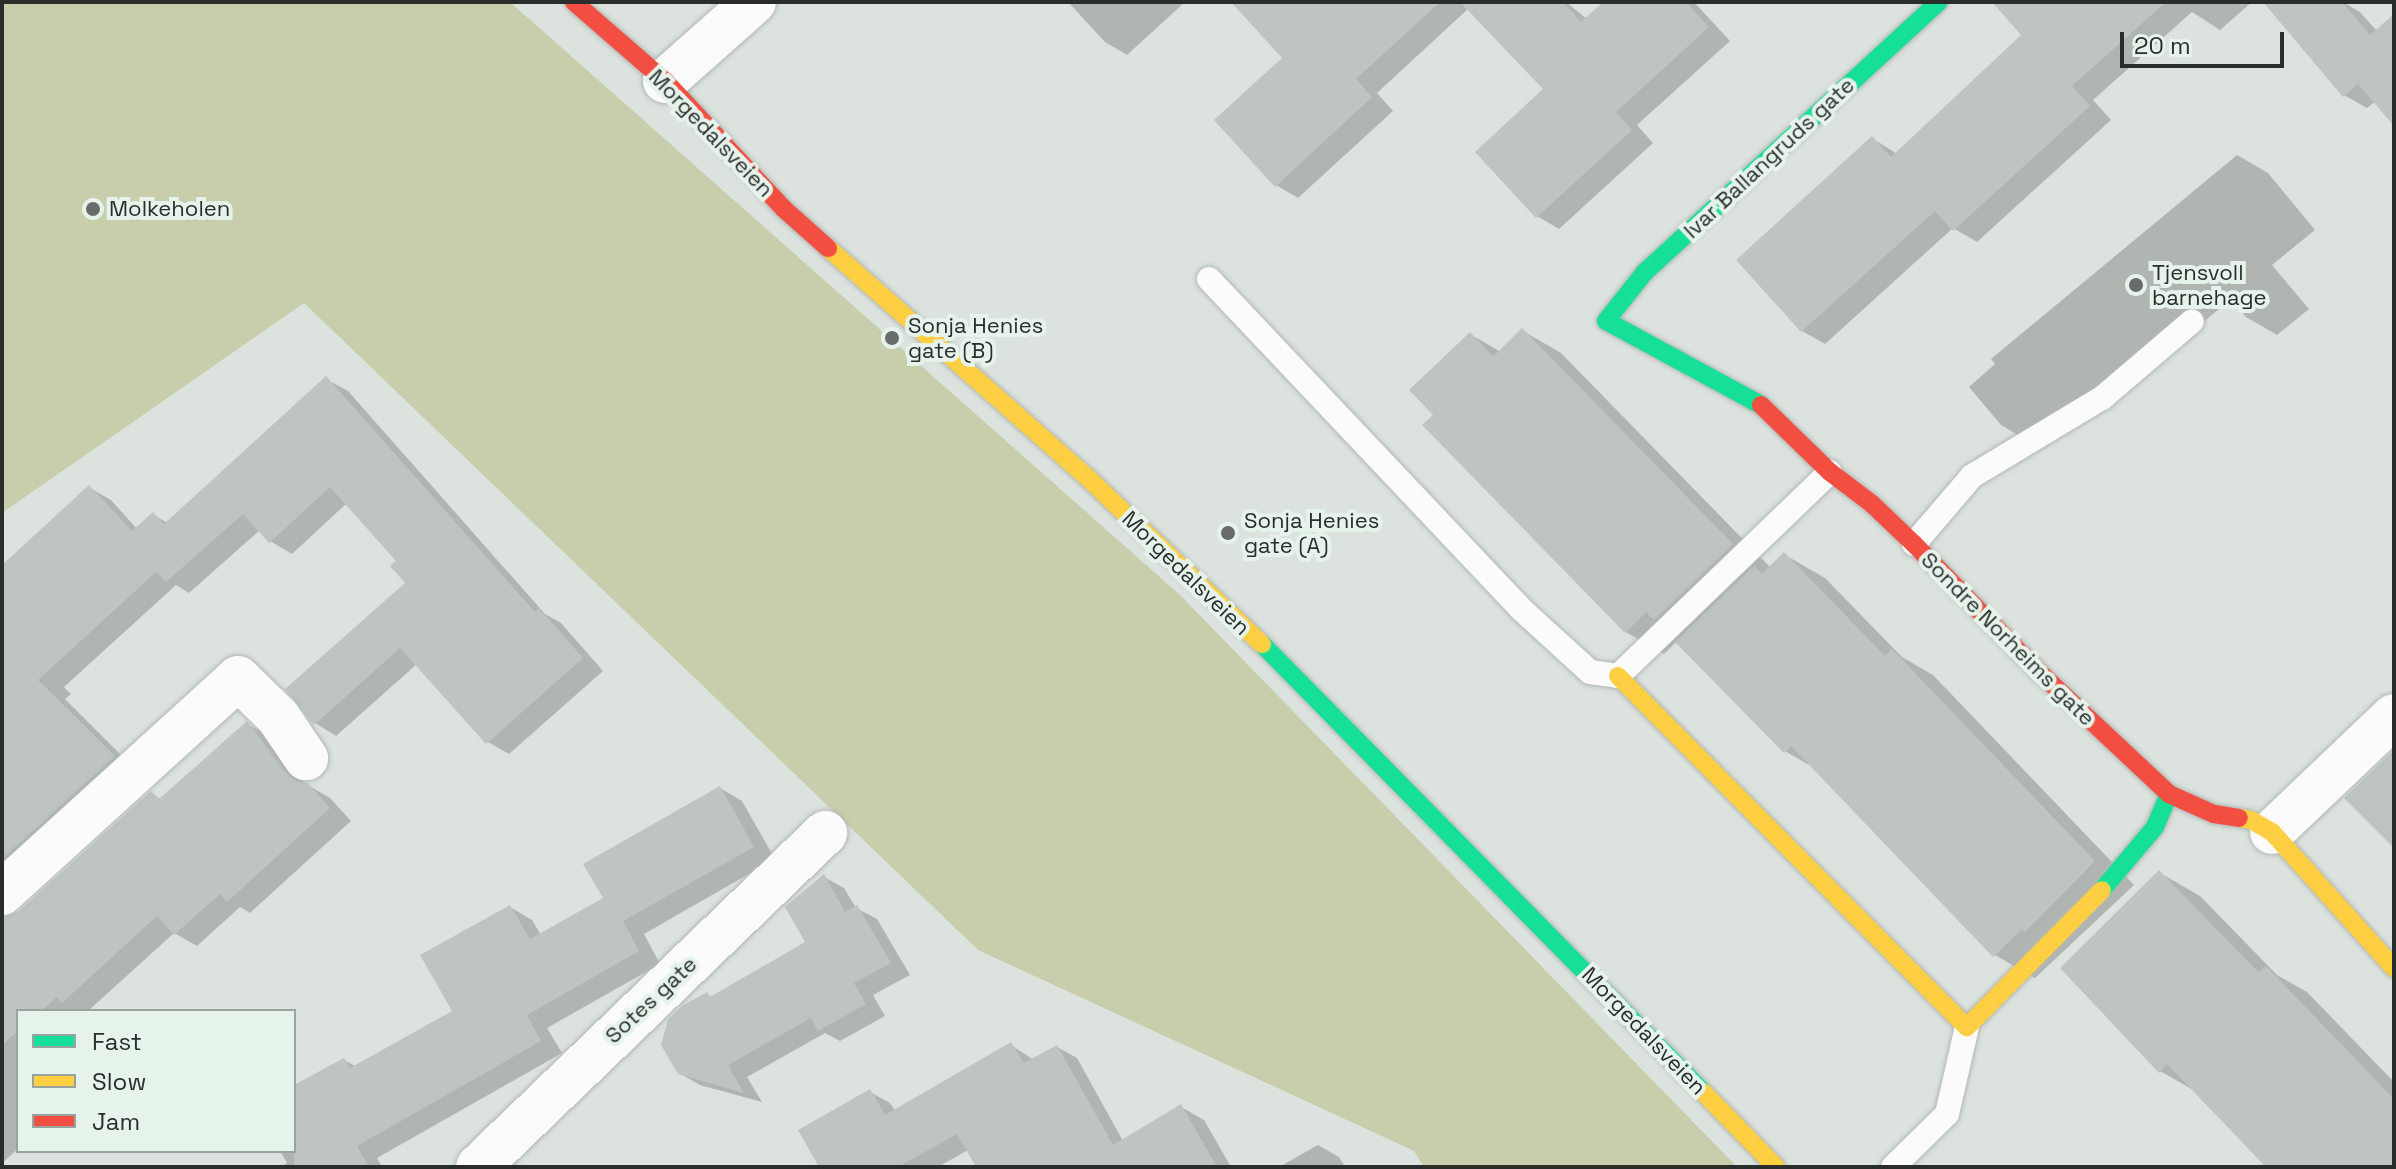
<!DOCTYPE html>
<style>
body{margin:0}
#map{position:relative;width:2396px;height:1169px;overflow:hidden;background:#dce3de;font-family:"Space Grotesk",sans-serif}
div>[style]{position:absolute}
.green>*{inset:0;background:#c8ceac}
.shadow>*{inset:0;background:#0003}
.building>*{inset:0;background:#bec5c1}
.roads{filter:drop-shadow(0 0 2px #b2b7b3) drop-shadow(0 0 2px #b2b7b3)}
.lane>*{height:24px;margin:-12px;padding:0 12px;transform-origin:12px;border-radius:12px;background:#fafbfa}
.street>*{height:44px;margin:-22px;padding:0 22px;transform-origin:22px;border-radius:22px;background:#fafbfa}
.fast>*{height:18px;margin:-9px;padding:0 9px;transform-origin:9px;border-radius:9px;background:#16e098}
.slow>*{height:18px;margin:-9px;padding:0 9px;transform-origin:9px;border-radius:9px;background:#ffcf43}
.jam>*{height:18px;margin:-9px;padding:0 9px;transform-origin:9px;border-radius:9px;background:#f24e42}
.dots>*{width:22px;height:22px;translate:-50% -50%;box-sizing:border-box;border:4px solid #e6f3ea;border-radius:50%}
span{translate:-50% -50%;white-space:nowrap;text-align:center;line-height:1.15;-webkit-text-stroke:8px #e6f3ea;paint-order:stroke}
.street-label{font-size:22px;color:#292e2b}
.poi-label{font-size:22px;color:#292e2b}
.left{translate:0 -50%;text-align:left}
.frame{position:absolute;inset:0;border:4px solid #292e2b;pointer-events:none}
.legend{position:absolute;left:16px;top:1009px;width:280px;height:144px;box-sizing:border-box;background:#e6f3ea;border:2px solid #9aa49e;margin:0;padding:10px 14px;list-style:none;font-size:24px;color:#292e2b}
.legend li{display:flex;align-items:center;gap:16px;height:40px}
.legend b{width:40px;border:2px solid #9aa49e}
.scale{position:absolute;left:2120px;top:32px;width:164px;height:36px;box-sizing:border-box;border:4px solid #292e2b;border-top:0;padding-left:10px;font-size:24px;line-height:28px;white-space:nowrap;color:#292e2b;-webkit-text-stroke:6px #e6f3ea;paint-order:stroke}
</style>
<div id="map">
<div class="green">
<div style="clip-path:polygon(2px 2px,510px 2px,1180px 595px,1737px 1167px,1424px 1167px,1414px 1151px,978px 950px,304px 303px,2px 513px)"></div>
</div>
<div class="shadow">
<div style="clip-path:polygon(1068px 2px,1185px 2px,1127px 55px,1105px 42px)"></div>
<div style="clip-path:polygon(1254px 2px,1464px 2px,1469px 8px,1377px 93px,1393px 111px,1298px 198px,1276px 185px,1285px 58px)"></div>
<div style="clip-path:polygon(1548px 2px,1566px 2px,1587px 19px,1606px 2px,1694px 2px,1730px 41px,1637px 125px,1653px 143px,1559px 229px,1537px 216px)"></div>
<div style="clip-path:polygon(2023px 2px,2252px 2px,2220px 30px,2192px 12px,2093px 100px,2111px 120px,1977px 242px,1953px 228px,1825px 344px,1802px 331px,1872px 138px,1897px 154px,2024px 35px)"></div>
<div style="clip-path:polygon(2333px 2px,2343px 2px,2360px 12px,2377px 31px,2394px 17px,2394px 123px,2376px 101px,2367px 108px,2344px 95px)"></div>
<div style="clip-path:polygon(2237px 155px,2268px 173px,2315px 230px,2272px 265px,2309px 309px,2277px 335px,2246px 317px,2231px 299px,2081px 424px,2033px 444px,2001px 425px,1969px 387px,1995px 364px,1991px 359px)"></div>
<div style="clip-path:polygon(1523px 331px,1561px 353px,1771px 568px,1785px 555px,1825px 578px,1902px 657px,1933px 675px,2134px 885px,2035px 978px,1995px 955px,1814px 768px,1785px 751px,1677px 641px,1664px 654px,1626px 632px,1436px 416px,1470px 334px,1501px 352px)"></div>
<div style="clip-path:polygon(326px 379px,348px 391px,545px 614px,561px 623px,603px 671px,509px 754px,488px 742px,417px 664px,336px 736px,315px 723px,408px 583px,399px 562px,347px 503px,292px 554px,270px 541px,260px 530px,189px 593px,176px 585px,64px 687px,71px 694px,65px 699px,135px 769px,2px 880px,2px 568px,90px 488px,111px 500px,137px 529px,153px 515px,168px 523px)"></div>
<div style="clip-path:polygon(247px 724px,269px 736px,306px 784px,330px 798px,351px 821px,250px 913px,240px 907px,197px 946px,174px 933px,88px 1011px,18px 1011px,18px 1149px,2px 1163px,2px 940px,151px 793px,162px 800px)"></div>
<div style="clip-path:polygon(720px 788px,742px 801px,775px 859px,644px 934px,660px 964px,547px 1028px,562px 1053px,377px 1158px,382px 1167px,280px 1167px,287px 1163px,280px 1151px,294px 1151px,294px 1088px,344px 1060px,355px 1066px,455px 1012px,510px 907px,532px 920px,541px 935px,606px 899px)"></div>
<div style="clip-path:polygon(2160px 873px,2200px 896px,2277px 975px,2307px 992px,2394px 1082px,2394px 1167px,2266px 1167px,2195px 1091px,2160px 1071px)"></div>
<div style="clip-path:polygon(824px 877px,844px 888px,856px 908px,877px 919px,910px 975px,873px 995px,885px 1016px,840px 1041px,825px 1033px,747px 1077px,762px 1102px,700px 1085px,679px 1073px,707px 994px,713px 998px,808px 943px)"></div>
<div style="clip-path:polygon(1011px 1045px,1034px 1060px,1057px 1047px,1077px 1058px,1123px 1141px,1181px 1107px,1204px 1120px,1231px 1167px,978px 1167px,968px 1150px,938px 1167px,821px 1167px,870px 1092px,890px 1103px,895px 1111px)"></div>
<div style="clip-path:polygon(1318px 1145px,1339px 1157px,1345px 1167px,1279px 1167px)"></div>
</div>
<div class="building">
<div style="clip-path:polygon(1231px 2px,1440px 2px,1356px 79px,1372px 97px,1275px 187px,1214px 120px,1282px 58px)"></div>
<div style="clip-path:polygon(1460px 2px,1563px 2px,1581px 22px,1603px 2px,1686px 2px,1709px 27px,1616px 112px,1632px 130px,1536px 218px,1475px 152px,1543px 89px)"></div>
<div style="clip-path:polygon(1992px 2px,2166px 2px,2072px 86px,2090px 106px,1953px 231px,1935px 211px,1801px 332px,1736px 260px,1872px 136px,1891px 157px,2021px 35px)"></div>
<div style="clip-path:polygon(2263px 2px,2342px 2px,2370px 35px,2394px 14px,2394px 126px,2358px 84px,2343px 97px)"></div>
<div style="clip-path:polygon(1522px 328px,1733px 544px,1654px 620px,1646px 612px,1625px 633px,1422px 425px,1433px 415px,1409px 390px,1470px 332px,1493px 357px)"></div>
<div style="clip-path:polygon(326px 376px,535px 612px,539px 608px,583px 658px,486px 744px,400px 648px,314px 725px,285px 689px,405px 583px,390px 566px,396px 561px,330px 487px,269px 543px,243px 514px,166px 582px,156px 572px,38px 680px,115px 756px,2px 859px,2px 565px,89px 485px,132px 531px,153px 512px,164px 524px)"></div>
<div style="clip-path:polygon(1784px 552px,1885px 656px,1892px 649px,2095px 861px,2025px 932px,2022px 929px,1993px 957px,1791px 746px,1784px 753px,1675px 642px,1754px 566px,1762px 574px)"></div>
<div style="clip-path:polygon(247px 721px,286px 773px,296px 781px,308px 783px,330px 808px,227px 902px,220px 894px,174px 935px,157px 916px,62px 1003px,57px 997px,41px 1011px,18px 1011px,18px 1031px,2px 1045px,2px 917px,19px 911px,151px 791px,159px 799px)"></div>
<div style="clip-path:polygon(2394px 750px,2394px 848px,2344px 798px)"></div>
<div style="clip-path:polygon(720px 786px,754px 847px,623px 921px,639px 951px,527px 1015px,541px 1041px,357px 1146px,369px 1167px,294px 1167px,294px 1085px,344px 1058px,350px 1068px,452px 1011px,420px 955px,510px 905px,530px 939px,603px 898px,583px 864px)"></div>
<div style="clip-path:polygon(2159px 870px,2259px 973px,2266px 966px,2394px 1099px,2394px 1167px,2266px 1167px,2167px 1064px,2159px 1073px,2060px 968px)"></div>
<div style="clip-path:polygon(824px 874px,845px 912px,857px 905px,891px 963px,854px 983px,866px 1004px,818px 1031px,811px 1018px,728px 1065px,744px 1093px,678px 1074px,661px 1045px,668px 1019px,682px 1006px,707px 992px,710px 997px,805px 942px,785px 907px)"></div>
<div style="clip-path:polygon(1011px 1042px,1024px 1063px,1057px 1045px,1113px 1145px,1181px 1104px,1217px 1167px,976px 1167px,957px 1134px,898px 1167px,819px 1167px,798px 1130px,870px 1089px,885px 1115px)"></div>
</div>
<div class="roads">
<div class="lane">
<div style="left:1209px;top:279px;width:454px;rotate:46.6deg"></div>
<div style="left:1521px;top:609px;width:93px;rotate:42.4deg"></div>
<div style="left:1590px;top:672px;width:28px;rotate:8deg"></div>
<div style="left:1618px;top:676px;width:294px;rotate:-43.9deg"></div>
<div style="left:1914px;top:544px;width:89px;rotate:-49.5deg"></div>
<div style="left:1972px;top:476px;width:152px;rotate:-31deg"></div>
<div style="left:2102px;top:398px;width:118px;rotate:-40.5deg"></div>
<div style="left:1893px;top:1167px;width:76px;rotate:-44.5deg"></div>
<div style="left:1947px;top:1114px;width:89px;rotate:-77.1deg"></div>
</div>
<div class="street">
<div style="left:665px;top:81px;width:119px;rotate:-41.6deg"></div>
<div style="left:2272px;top:832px;width:168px;rotate:-43.6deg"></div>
<div style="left:2px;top:893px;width:319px;rotate:-42.3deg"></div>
<div style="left:238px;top:678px;width:56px;rotate:44.3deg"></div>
<div style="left:278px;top:717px;width:50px;rotate:55.7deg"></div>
<div style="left:478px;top:1167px;width:482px;rotate:-43.9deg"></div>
</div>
<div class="fast">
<div style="left:1761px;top:405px;width:176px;rotate:-151.5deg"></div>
<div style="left:1606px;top:321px;width:63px;rotate:-51.5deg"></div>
<div style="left:1645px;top:272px;width:399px;rotate:-42.6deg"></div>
<div style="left:1262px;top:644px;width:629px;rotate:45.45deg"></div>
<div style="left:2102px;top:890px;width:82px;rotate:-49.9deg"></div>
<div style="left:2155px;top:827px;width:36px;rotate:-67deg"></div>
</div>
<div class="slow">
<div style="left:828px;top:248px;width:346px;rotate:41.5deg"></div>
<div style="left:1087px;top:477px;width:242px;rotate:43.7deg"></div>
<div style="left:1618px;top:676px;width:495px;rotate:45.2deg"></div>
<div style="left:1967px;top:1027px;width:192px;rotate:-45.4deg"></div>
<div style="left:2239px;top:818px;width:12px;rotate:9deg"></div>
<div style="left:2251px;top:820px;width:24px;rotate:30deg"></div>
<div style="left:2272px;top:832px;width:183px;rotate:48.1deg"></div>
<div style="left:1703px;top:1092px;width:105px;rotate:45.8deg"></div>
</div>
<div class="jam">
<div style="left:574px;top:2px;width:121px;rotate:41deg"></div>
<div style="left:665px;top:81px;width:175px;rotate:47.1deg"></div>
<div style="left:784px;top:209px;width:59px;rotate:41.6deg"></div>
<div style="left:1761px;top:405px;width:96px;rotate:44.2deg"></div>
<div style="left:1830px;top:472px;width:53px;rotate:37.3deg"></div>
<div style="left:1872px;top:504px;width:58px;rotate:43.6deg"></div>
<div style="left:1914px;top:544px;width:176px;rotate:45.7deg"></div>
<div style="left:2037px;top:670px;width:181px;rotate:43.2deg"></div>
<div style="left:2169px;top:794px;width:49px;rotate:24deg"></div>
<div style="left:2214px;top:814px;width:25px;rotate:9deg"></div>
</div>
</div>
<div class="dots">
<div style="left:93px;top:209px;background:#686d6a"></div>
<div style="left:2136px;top:285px;background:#686d6a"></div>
<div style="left:892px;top:338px;background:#686d6a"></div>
<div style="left:1228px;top:533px;background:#686d6a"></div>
</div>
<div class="street-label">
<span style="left:711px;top:133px;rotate:46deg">Morgedalsveien</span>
<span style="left:1769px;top:158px;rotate:-43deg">Ivar Ballangruds gate</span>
<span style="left:1186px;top:573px;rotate:44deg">Morgedalsveien</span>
<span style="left:2008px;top:639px;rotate:45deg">Sondre Norheims gate</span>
<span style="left:651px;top:1000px;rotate:-43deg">Sotes gate</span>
<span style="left:1644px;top:1031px;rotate:46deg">Morgedalsveien</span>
</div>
<div class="poi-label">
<span class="left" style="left:109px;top:209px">Molkeholen</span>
<span class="left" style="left:2152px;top:285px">Tjensvoll<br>barnehage</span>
<span class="left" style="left:908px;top:338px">Sonja Henies<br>gate (B)</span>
<span class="left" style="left:1244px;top:533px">Sonja Henies<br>gate (A)</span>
</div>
<div class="frame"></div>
<ul class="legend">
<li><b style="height:10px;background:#16e098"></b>Fast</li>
<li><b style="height:10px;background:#ffcf43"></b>Slow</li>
<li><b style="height:10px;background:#f24e42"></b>Jam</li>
</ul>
<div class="scale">20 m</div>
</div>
